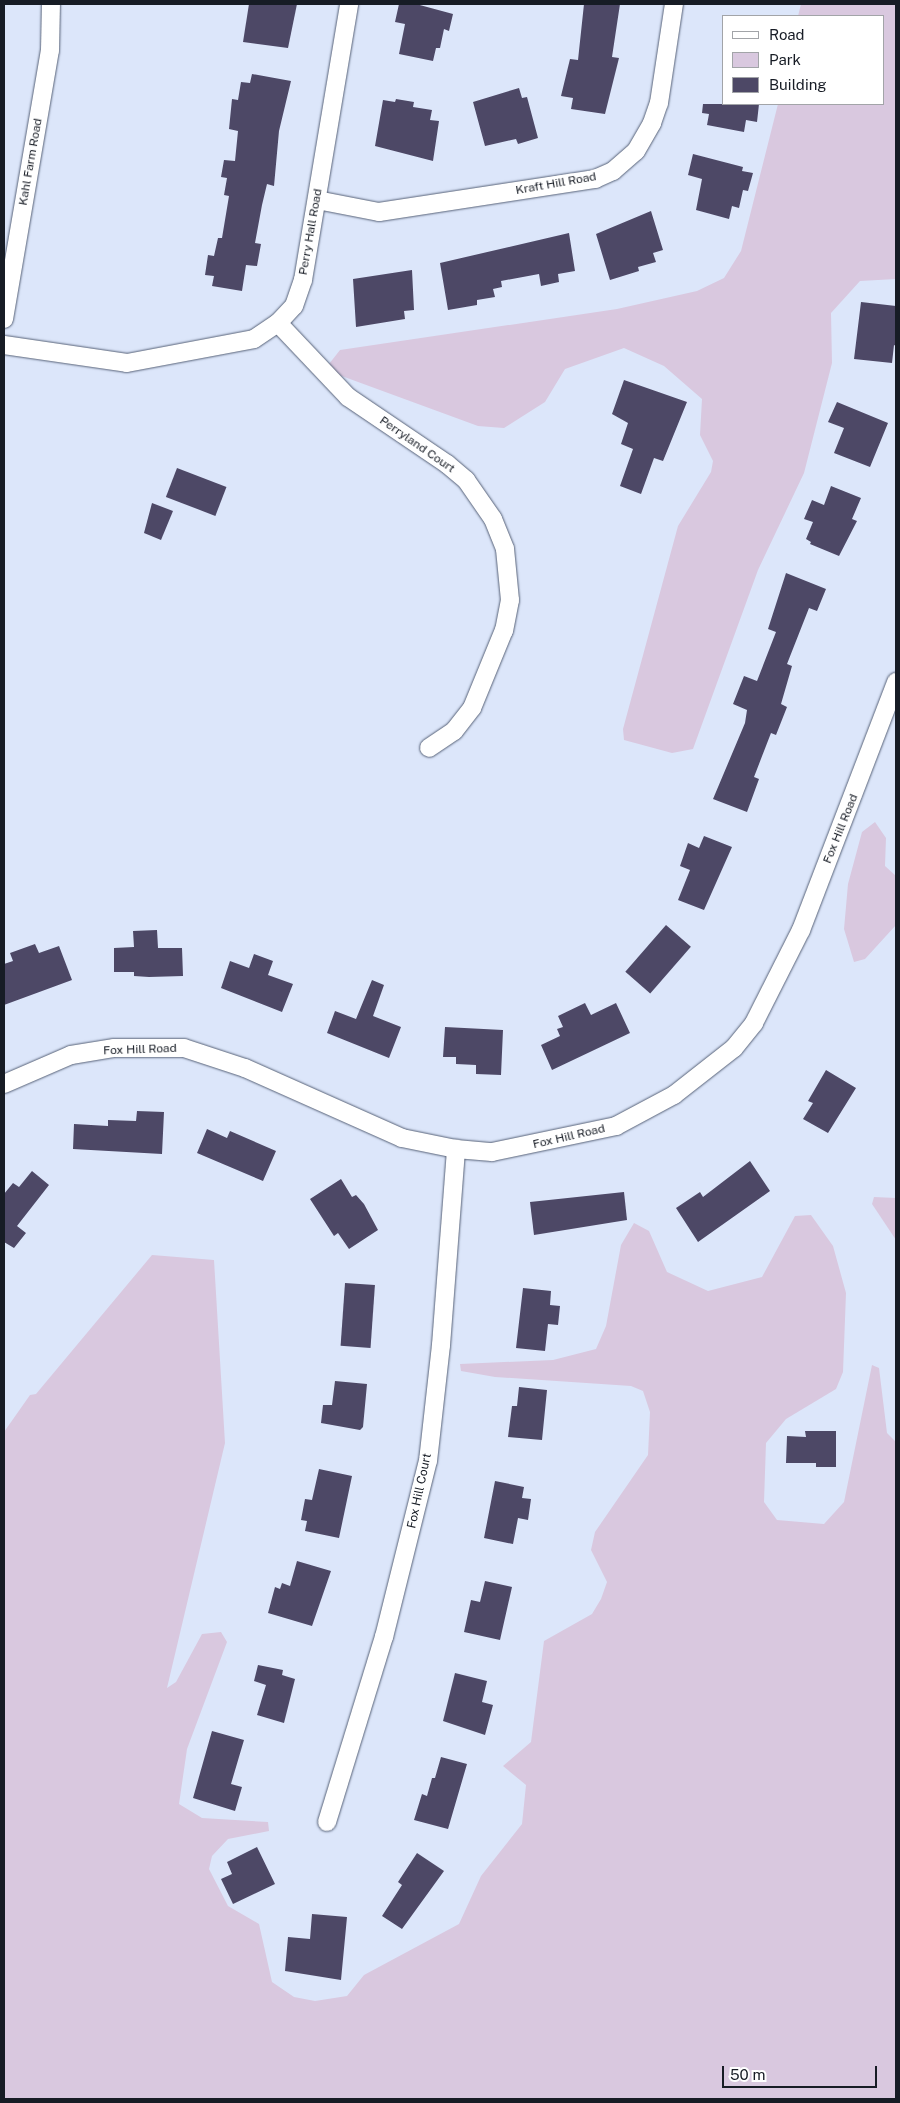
<!DOCTYPE html>
<style>
body{margin:0}
#map{position:relative;width:900px;height:2103px;overflow:hidden;background:#dce6fa;font-family:"Public Sans",sans-serif}
div>[style]{position:absolute}
.green>*{inset:0;background:#d9c8df}
.building>*{inset:0;background:#4d4866;transform-origin:0 0}
.roads{filter:drop-shadow(0 0 1px #576278) drop-shadow(0 0 1px #576278)}
.street>*{height:18px;margin:-9px;padding:0 9px;transform-origin:9px;border-radius:9px;background:#fff}
span{translate:-50% -50%;white-space:nowrap;text-align:center;line-height:1.15;-webkit-text-stroke:5px #fff;paint-order:stroke}
.street-label{font-size:12px;color:#171c25}
.frame{position:absolute;inset:0;border:5px solid #171c25;pointer-events:none}
.legend{position:absolute;left:722px;top:15px;width:162px;height:90px;box-sizing:border-box;background:#fff;border:1px solid #a2a4a8;margin:0;padding:6px 9px;list-style:none;font-size:15px;color:#171c25}
.legend li{display:flex;align-items:center;gap:10px;height:25px}
.legend b{width:25px;border:1px solid #a2a4a8}
.scale{position:absolute;left:722px;top:2066px;width:155px;height:22px;box-sizing:border-box;border:2px solid #171c25;border-top:0;padding-left:6px;font-size:15px;line-height:18px;white-space:nowrap;color:#171c25;-webkit-text-stroke:4px #fff;paint-order:stroke}
</style>
<div id="map">
<div class="green">
<div style="clip-path:polygon(801px 4px,896px 4px,896px 279px,860px 281px,831px 313px,832px 363px,804px 473px,758px 570px,693px 749px,672px 753px,624px 740px,623px 729px,678px 526px,711px 472px,713px 461px,700px 435px,702px 399px,664px 366px,624px 348px,565px 369px,545px 402px,504px 428px,478px 426px,339px 375px,329px 364px,340px 350px,617px 309px,697px 291px,724px 278px,741px 251px,778px 104px,884px 104px,884px 16px,798px 16px)"></div>
<div style="clip-path:polygon(875px 822px,886px 838px,885px 866px,896px 876px,896px 925px,865px 959px,854px 962px,844px 929px,848px 884px,862px 832px)"></div>
<div style="clip-path:polygon(874px 1197px,896px 1198px,896px 1240px,872px 1204px)"></div>
<div style="clip-path:polygon(811px 1215px,833px 1246px,846px 1293px,843px 1372px,836px 1389px,786px 1419px,766px 1443px,764px 1502px,777px 1520px,824px 1524px,844px 1502px,872px 1365px,879px 1368px,887px 1433px,896px 1442px,896px 2099px,4px 2099px,4px 1432px,30px 1395px,36px 1394px,152px 1255px,214px 1260px,225px 1443px,167px 1688px,176px 1682px,202px 1634px,221px 1632px,227px 1642px,187px 1749px,179px 1804px,202px 1818px,268px 1822px,269px 1831px,228px 1839px,212px 1856px,209px 1869px,228px 1906px,259px 1924px,272px 1982px,294px 1997px,315px 2001px,347px 1996px,364px 1975px,459px 1924px,481px 1876px,522px 1824px,526px 1785px,503px 1766px,531px 1742px,544px 1641px,592px 1614px,601px 1599px,607px 1582px,591px 1550px,595px 1532px,648px 1455px,650px 1412px,643px 1391px,631px 1386px,495px 1377px,461px 1371px,460px 1364px,553px 1360px,596px 1349px,606px 1326px,621px 1245px,634px 1223px,649px 1231px,667px 1272px,708px 1291px,762px 1277px,795px 1216px)"></div>
</div>
<div class="building">
<div style="clip-path:polygon(249px 4px,297px 4px,288px 48px,243px 42px)"></div>
<div style="clip-path:polygon(399px 4px,416px 4px,453px 14px,449px 31px,444px 29px,440px 48px,436px 48px,433px 61px,399px 54px,405px 24px,395px 22px)"></div>
<div style="clip-path:polygon(584px 4px,620px 4px,612px 57px,619px 58px,605px 114px,571px 109px,573px 98px,561px 96px,570px 59px,578px 60px)"></div>
<div style="clip-path:polygon(252px 74px,291px 81px,279px 131px,274px 186px,267px 184px,262px 205px,255px 243px,261px 244px,257px 266px,246px 265px,242px 291px,212px 286px,214px 276px,205px 275px,208px 255px,214px 256px,218px 238px,222px 238px,229px 196px,224px 195px,227px 178px,221px 177px,224px 160px,235px 161px,238px 131px,229px 129px,232px 99px,238px 100px,241px 82px,250px 83px)"></div>
<div style="clip-path:polygon(519px 88px,522px 98px,527px 97px,538px 138px,518px 144px,516px 139px,485px 146px,473px 102px)"></div>
<div style="clip-path:polygon(396px 99px,414px 102px,413px 107px,432px 110px,430px 120px,439px 121px,433px 161px,375px 146px,383px 100px,395px 102px)"></div>
<div style="clip-path:polygon(703px 104px,759px 104px,757px 122px,746px 120px,744px 132px,707px 125px,709px 114px,702px 113px)"></div>
<div style="clip-path:polygon(693px 154px,743px 167px,742px 171px,753px 173px,748px 191px,743px 190px,739px 208px,732px 206px,729px 219px,696px 210px,702px 179px,688px 175px)"></div>
<div style="clip-path:polygon(651px 211px,663px 250px,653px 253px,656px 262px,638px 267px,639px 271px,610px 280px,596px 234px)"></div>
<div style="clip-path:polygon(569px 233px,575px 271px,558px 274px,559px 282px,541px 286px,539px 274px,501px 281px,502px 287px,493px 289px,495px 297px,477px 300px,477px 305px,448px 310px,440px 263px)"></div>
<div style="clip-path:polygon(412px 270px,414px 310px,404px 311px,405px 319px,356px 327px,353px 279px)"></div>
<div style="clip-path:polygon(861px 302px,896px 306px,896px 346px,894px 345px,892px 363px,854px 359px)"></div>
<div style="clip-path:polygon(624px 380px,687px 402px,663px 461px,654px 458px,641px 494px,620px 486px,633px 449px,621px 444px,628px 423px,612px 414px)"></div>
<div style="clip-path:polygon(837px 402px,888px 423px,870px 467px,834px 453px,844px 428px,828px 422px)"></div>
<div style="left:177px;top:468px;width:53px;height:31px;rotate:21deg"></div>
<div style="clip-path:polygon(831px 486px,861px 498px,852px 519px,857px 521px,839px 556px,810px 544px,811px 542px,806px 539px,813px 522px,804px 519px,812px 500px,824px 505px)"></div>
<div style="clip-path:polygon(152px 503px,173px 511px,161px 540px,144px 533px)"></div>
<div style="clip-path:polygon(786px 573px,826px 589px,817px 611px,809px 608px,787px 664px,792px 666px,781px 704px,787px 707px,776px 735px,771px 733px,754px 777px,759px 779px,747px 812px,713px 799px,745px 723px,747px 710px,733px 704px,744px 676px,757px 681px,776px 632px,768px 629px)"></div>
<div style="clip-path:polygon(704px 836px,732px 847px,704px 910px,678px 900px,690px 870px,680px 866px,688px 843px,699px 848px)"></div>
<div style="left:666px;top:925px;width:33px;height:62px;rotate:41deg"></div>
<div style="clip-path:polygon(157px 930px,158px 948px,182px 948px,183px 976px,149px 977px,134px 976px,134px 972px,114px 972px,114px 948px,134px 947px,133px 931px)"></div>
<div style="clip-path:polygon(35px 944px,39px 953px,59px 946px,72px 980px,4px 1005px,4px 964px,13px 961px,10px 953px)"></div>
<div style="clip-path:polygon(254px 954px,273px 961px,268px 975px,293px 984px,282px 1012px,221px 988px,230px 961px,249px 968px)"></div>
<div style="clip-path:polygon(372px 980px,384px 985px,373px 1016px,401px 1027px,389px 1058px,327px 1033px,335px 1011px,356px 1019px)"></div>
<div style="clip-path:polygon(585px 1003px,591px 1015px,616px 1003px,630px 1033px,552px 1070px,541px 1045px,560px 1036px,557px 1029px,563px 1027px,558px 1016px)"></div>
<div style="clip-path:polygon(445px 1027px,503px 1030px,501px 1075px,476px 1074px,476px 1065px,456px 1064px,456px 1057px,443px 1057px)"></div>
<div style="clip-path:polygon(826px 1070px,856px 1088px,828px 1133px,803px 1119px,813px 1103px,808px 1101px)"></div>
<div style="clip-path:polygon(137px 1111px,164px 1112px,162px 1154px,73px 1149px,74px 1124px,108px 1126px,108px 1120px,136px 1121px)"></div>
<div style="clip-path:polygon(207px 1129px,227px 1138px,230px 1131px,276px 1151px,263px 1181px,197px 1153px)"></div>
<div style="clip-path:polygon(750px 1161px,770px 1191px,698px 1242px,676px 1208px,700px 1192px,703px 1197px)"></div>
<div style="clip-path:polygon(32px 1171px,49px 1185px,17px 1226px,26px 1233px,14px 1248px,4px 1242px,4px 1194px,13px 1183px,19px 1187px)"></div>
<div style="clip-path:polygon(341px 1179px,352px 1197px,356px 1195px,364px 1204px,378px 1230px,349px 1249px,338px 1233px,334px 1236px,310px 1199px)"></div>
<div style="clip-path:polygon(624px 1192px,627px 1220px,534px 1235px,530px 1202px)"></div>
<div style="left:345px;top:1283px;width:30px;height:63px;rotate:4deg"></div>
<div style="clip-path:polygon(523px 1288px,551px 1291px,550px 1305px,560px 1306px,558px 1325px,548px 1324px,545px 1351px,516px 1348px)"></div>
<div style="clip-path:polygon(335px 1381px,367px 1384px,363px 1427px,360px 1430px,321px 1423px,323px 1405px,332px 1405px)"></div>
<div style="clip-path:polygon(519px 1387px,547px 1390px,542px 1440px,508px 1437px,512px 1406px,517px 1406px)"></div>
<div style="clip-path:polygon(805px 1431px,836px 1431px,836px 1467px,816px 1467px,816px 1463px,786px 1463px,787px 1436px,806px 1437px)"></div>
<div style="clip-path:polygon(319px 1469px,352px 1476px,339px 1538px,305px 1531px,307px 1521px,301px 1520px,305px 1499px,312px 1500px)"></div>
<div style="clip-path:polygon(495px 1481px,524px 1487px,522px 1498px,531px 1499px,528px 1520px,518px 1518px,513px 1544px,484px 1538px)"></div>
<div style="clip-path:polygon(297px 1561px,331px 1571px,312px 1626px,268px 1613px,275px 1587px,280px 1589px,282px 1583px,290px 1586px)"></div>
<div style="clip-path:polygon(485px 1581px,512px 1587px,500px 1640px,464px 1632px,471px 1600px,480px 1602px)"></div>
<div style="clip-path:polygon(258px 1665px,283px 1670px,282px 1675px,295px 1679px,284px 1723px,257px 1715px,266px 1685px,254px 1681px)"></div>
<div style="clip-path:polygon(455px 1673px,487px 1681px,482px 1702px,493px 1705px,485px 1735px,443px 1721px)"></div>
<div style="clip-path:polygon(212px 1731px,244px 1740px,231px 1784px,242px 1787px,235px 1811px,193px 1798px)"></div>
<div style="clip-path:polygon(441px 1757px,467px 1764px,448px 1829px,414px 1820px,422px 1794px,427px 1796px,432px 1778px,435px 1778px)"></div>
<div style="clip-path:polygon(257px 1847px,275px 1884px,233px 1904px,221px 1879px,232px 1874px,227px 1862px)"></div>
<div style="clip-path:polygon(417px 1853px,444px 1871px,402px 1929px,382px 1916px,402px 1885px,398px 1882px)"></div>
<div style="clip-path:polygon(312px 1914px,347px 1917px,341px 1980px,285px 1971px,288px 1937px,310px 1939px)"></div>
</div>
<div class="roads">
<div class="street">
<div style="left:317px;top:200px;width:63px;rotate:11deg"></div>
<div style="left:379px;top:212px;width:219px;rotate:-8.7deg"></div>
<div style="left:595px;top:179px;width:20px;rotate:-24deg"></div>
<div style="left:613px;top:171px;width:30px;rotate:-41deg"></div>
<div style="left:636px;top:151px;width:32px;rotate:-60deg"></div>
<div style="left:652px;top:123px;width:21px;rotate:-71deg"></div>
<div style="left:659px;top:103px;width:100px;rotate:-81.4deg"></div>
<div style="left:4px;top:319px;width:273px;rotate:-80.3deg"></div>
<div style="left:50px;top:50px;width:46px;rotate:-88.8deg"></div>
<div style="left:278px;top:323px;width:102px;rotate:46.6deg"></div>
<div style="left:348px;top:397px;width:120px;rotate:34.1deg"></div>
<div style="left:447px;top:464px;width:25px;rotate:40deg"></div>
<div style="left:466px;top:480px;width:47px;rotate:55.3deg"></div>
<div style="left:493px;top:519px;width:32px;rotate:68deg"></div>
<div style="left:505px;top:549px;width:51px;rotate:84.4deg"></div>
<div style="left:510px;top:600px;width:31px;rotate:101deg"></div>
<div style="left:504px;top:630px;width:84px;rotate:112.3deg"></div>
<div style="left:472px;top:708px;width:29px;rotate:128deg"></div>
<div style="left:454px;top:731px;width:30px;rotate:146deg"></div>
<div style="left:4px;top:345px;width:124px;rotate:8.3deg"></div>
<div style="left:127px;top:363px;width:129px;rotate:-10.7deg"></div>
<div style="left:254px;top:339px;width:29px;rotate:-34deg"></div>
<div style="left:278px;top:323px;width:23px;rotate:-47deg"></div>
<div style="left:294px;top:306px;width:28px;rotate:-71deg"></div>
<div style="left:303px;top:280px;width:280px;rotate:-80.5deg"></div>
<div style="left:4px;top:1084px;width:73px;rotate:-23.4deg"></div>
<div style="left:71px;top:1055px;width:44px;rotate:-9.2deg"></div>
<div style="left:114px;top:1048px;width:70px"></div>
<div style="left:184px;top:1048px;width:64px;rotate:18.2deg"></div>
<div style="left:245px;top:1068px;width:172px;rotate:24deg"></div>
<div style="left:402px;top:1138px;width:55px;rotate:11.5deg"></div>
<div style="left:456px;top:1149px;width:36px;rotate:5deg"></div>
<div style="left:492px;top:1152px;width:127px;rotate:-11.8deg"></div>
<div style="left:616px;top:1126px;width:66px;rotate:-28.1deg"></div>
<div style="left:674px;top:1095px;width:76px;rotate:-38.1deg"></div>
<div style="left:734px;top:1048px;width:32px;rotate:-51deg"></div>
<div style="left:754px;top:1023px;width:104px;rotate:-63.2deg"></div>
<div style="left:801px;top:930px;width:266px;rotate:-69deg"></div>
<div style="left:327px;top:1822px;width:194px;rotate:-72.9deg"></div>
<div style="left:384px;top:1637px;width:181px;rotate:-76deg"></div>
<div style="left:428px;top:1461px;width:117px;rotate:-83.6deg"></div>
<div style="left:441px;top:1345px;width:197px;rotate:-85.6deg"></div>
</div>
</div>
<div class="street-label">
<span style="left:31px;top:162px;rotate:-80deg">Kahl Farm Road</span>
<span style="left:556px;top:184px;rotate:-10deg">Kraft Hill Road</span>
<span style="left:311px;top:232px;rotate:-80deg">Perry Hall Road</span>
<span style="left:417px;top:445px;rotate:35deg">Perryland Court</span>
<span style="left:841px;top:829px;rotate:-68deg">Fox Hill Road</span>
<span style="left:140px;top:1050px;rotate:-2deg">Fox Hill Road</span>
<span style="left:569px;top:1137px;rotate:-13deg">Fox Hill Road</span>
<span style="left:420px;top:1491px;rotate:-78deg">Fox Hill Court</span>
</div>
<div class="frame"></div>
<ul class="legend">
<li><b style="height:6px;background:#fff"></b>Road</li>
<li><b style="height:14px;background:#d9c8df"></b>Park</li>
<li><b style="height:14px;background:#4d4866"></b>Building</li>
</ul>
<div class="scale">50 m</div>
</div>
